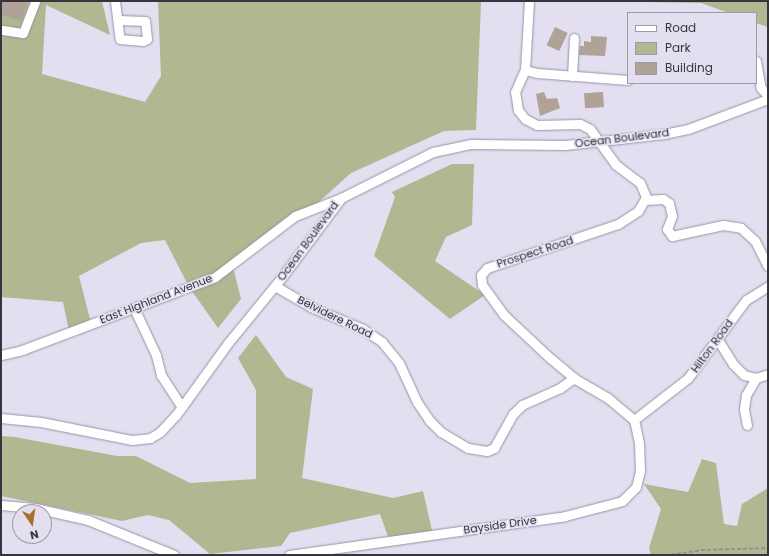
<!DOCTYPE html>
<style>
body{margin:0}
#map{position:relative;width:769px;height:556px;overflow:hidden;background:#e3dff1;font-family:Poppins,sans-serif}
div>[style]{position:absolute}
.green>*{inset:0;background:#b1b790}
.building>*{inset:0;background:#b0a296;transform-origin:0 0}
.path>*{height:1.5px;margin-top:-0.75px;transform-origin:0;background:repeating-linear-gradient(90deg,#918f9b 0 4px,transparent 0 6px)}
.roads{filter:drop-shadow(0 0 1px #9793a4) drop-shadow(0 0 1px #9793a4)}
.minor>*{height:9px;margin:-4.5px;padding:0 4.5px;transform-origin:4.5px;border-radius:4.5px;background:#fff}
span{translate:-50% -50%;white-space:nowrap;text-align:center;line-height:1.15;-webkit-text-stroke:3.5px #e3dff1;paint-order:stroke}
.street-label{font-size:11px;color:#36353c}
.frame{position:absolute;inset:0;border:2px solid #36353c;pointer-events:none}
.legend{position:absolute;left:627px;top:12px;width:130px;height:72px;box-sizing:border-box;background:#e3dff1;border:1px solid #9e9ba9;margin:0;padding:5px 7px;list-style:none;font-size:12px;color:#36353c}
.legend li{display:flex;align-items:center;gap:8px;height:20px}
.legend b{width:20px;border:1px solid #9e9ba9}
.north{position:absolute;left:12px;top:504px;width:40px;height:40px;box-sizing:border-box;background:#e3dff1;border:1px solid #9e9ba9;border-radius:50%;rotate:167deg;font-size:11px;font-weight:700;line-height:16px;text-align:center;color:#36353c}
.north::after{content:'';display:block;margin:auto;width:14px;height:18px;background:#a76f2c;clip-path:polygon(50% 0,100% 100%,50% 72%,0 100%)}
</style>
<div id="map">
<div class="green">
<div style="clip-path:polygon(1px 1px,102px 1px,110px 35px,46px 5px,42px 74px,145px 102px,161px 76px,158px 1px,481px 1px,476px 130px,444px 131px,351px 173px,311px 209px,233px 267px,241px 299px,218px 328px,189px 287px,165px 240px,141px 243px,79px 276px,92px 327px,70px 336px,63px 302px,1px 297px)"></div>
<div style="clip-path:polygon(584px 1px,768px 1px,768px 27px,756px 23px,756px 13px,729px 13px,701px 3px)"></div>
<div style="clip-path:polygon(452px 164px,474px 164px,472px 225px,446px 237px,435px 261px,485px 295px,450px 319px,374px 256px,395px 197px,392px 192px)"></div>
<div style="clip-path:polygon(256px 335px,286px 377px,313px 389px,302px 478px,393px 498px,423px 491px,433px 535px,390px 542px,380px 514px,290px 533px,281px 546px,210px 554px,169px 520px,148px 515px,122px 521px,1px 496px,1px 436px,15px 437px,117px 456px,136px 456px,190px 483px,256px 479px,256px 390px,238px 358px)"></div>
<div style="clip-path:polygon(702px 459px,716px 463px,724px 524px,737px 526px,742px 504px,768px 488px,768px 555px,651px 555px,649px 548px,661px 509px,644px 484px,688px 492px)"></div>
</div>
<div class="building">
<div style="clip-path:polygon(2px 1px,28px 1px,21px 21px,1px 15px)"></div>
<div style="left:555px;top:27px;width:14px;height:20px;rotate:25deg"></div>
<div style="clip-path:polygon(591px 36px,607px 37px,605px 56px,579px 55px,580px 46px,584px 46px,584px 41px,591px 42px)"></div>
<div style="clip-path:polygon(544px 92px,547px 99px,557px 98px,560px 108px,540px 116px,536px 94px)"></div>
<div style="left:603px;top:92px;width:15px;height:19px;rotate:86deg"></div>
</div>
<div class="path">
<div style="left:671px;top:555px;width:30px;rotate:-9deg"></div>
<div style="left:701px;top:550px;width:67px;rotate:-1.7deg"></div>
</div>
<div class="roads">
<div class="minor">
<div style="left:115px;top:1px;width:38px;rotate:83deg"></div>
<div style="left:120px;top:39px;width:23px;rotate:5deg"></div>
<div style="left:143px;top:41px;width:4px;rotate:-27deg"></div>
<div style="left:147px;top:39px;width:18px;rotate:-96deg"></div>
<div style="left:145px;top:21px;width:27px;rotate:-178deg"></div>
<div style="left:3px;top:30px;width:20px;rotate:9deg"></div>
<div style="left:23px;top:33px;width:34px;rotate:-69deg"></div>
<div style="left:756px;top:61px;width:27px;rotate:80deg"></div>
<div style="left:761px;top:88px;width:11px;rotate:49deg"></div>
<div style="left:525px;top:70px;width:12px;rotate:14deg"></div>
<div style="left:537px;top:73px;width:91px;rotate:4.4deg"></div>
<div style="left:572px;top:76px;width:38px;rotate:-87deg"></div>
<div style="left:645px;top:200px;width:18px;rotate:-3deg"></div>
<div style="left:663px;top:199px;width:7px;rotate:34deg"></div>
<div style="left:669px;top:203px;width:13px;rotate:77deg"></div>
<div style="left:672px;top:216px;width:14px;rotate:111deg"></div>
<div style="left:667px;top:229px;width:9px;rotate:54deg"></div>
<div style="left:672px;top:236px;width:52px;rotate:-12.2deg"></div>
<div style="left:723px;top:225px;width:18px;rotate:9deg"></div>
<div style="left:741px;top:228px;width:19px;rotate:43deg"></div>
<div style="left:755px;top:241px;width:28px;rotate:63deg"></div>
<div style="left:275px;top:286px;width:42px;rotate:30.3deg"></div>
<div style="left:311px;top:307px;width:56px;rotate:22.9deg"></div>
<div style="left:363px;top:329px;width:23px;rotate:34deg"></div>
<div style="left:382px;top:342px;width:27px;rotate:51deg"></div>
<div style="left:399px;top:363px;width:43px;rotate:65.2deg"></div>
<div style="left:417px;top:402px;width:23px;rotate:56deg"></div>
<div style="left:430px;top:421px;width:16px;rotate:45deg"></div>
<div style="left:441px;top:432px;width:31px;rotate:31deg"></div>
<div style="left:468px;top:448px;width:19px;rotate:9deg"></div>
<div style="left:487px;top:451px;width:8px;rotate:-23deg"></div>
<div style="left:494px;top:448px;width:39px;rotate:-61deg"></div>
<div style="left:513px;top:414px;width:13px;rotate:-45deg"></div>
<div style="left:522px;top:405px;width:42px;rotate:-24.1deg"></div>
<div style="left:560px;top:388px;width:17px;rotate:-36deg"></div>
<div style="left:134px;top:308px;width:52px;rotate:64.9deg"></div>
<div style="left:156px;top:355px;width:21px;rotate:76deg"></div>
<div style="left:161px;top:375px;width:38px;rotate:57deg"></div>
<div style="left:718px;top:340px;width:28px;rotate:58deg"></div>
<div style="left:733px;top:364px;width:16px;rotate:45deg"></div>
<div style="left:744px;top:375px;width:12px;rotate:14deg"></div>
<div style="left:756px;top:378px;width:13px;rotate:-18deg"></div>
<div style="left:1px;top:355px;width:22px;rotate:-13deg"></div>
<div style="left:22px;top:350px;width:206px;rotate:-20.7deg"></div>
<div style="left:215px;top:277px;width:101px;rotate:-37.3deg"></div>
<div style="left:295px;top:216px;width:49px;rotate:-21.4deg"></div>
<div style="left:1px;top:418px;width:40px;rotate:5.7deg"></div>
<div style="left:41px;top:422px;width:93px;rotate:11.2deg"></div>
<div style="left:132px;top:440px;width:18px;rotate:-6deg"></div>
<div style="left:150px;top:438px;width:12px;rotate:-31deg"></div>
<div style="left:160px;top:432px;width:23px;rotate:-47deg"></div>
<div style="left:176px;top:415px;width:89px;rotate:-54.2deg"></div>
<div style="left:228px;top:343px;width:85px;rotate:-50.7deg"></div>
<div style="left:282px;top:277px;width:99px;rotate:-53.2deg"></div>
<div style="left:341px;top:198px;width:103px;rotate:-26.6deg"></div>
<div style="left:433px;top:152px;width:40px;rotate:-12deg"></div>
<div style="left:472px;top:144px;width:93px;rotate:0.6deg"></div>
<div style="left:565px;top:145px;width:100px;rotate:-6.3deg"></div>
<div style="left:664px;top:134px;width:25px;rotate:-12deg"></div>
<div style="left:688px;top:129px;width:85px;rotate:-20.6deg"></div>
<div style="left:634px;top:420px;width:68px;rotate:-37.9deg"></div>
<div style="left:688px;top:378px;width:97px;rotate:-53.4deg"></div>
<div style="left:746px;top:300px;width:26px;rotate:-32deg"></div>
<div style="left:747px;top:425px;width:16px;rotate:-101deg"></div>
<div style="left:744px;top:409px;width:14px;rotate:-82deg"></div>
<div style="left:746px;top:395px;width:20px;rotate:-60deg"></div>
<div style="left:1px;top:505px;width:34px;rotate:5deg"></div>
<div style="left:35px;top:508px;width:54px;rotate:12.8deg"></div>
<div style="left:88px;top:520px;width:93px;rotate:22.1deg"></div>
<div style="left:289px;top:555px;width:279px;rotate:-8deg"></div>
<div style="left:565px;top:516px;width:59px;rotate:-14.7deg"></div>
<div style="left:622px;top:501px;width:20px;rotate:-45deg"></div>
<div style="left:636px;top:487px;width:16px;rotate:-76deg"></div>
<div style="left:640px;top:471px;width:28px;rotate:-92deg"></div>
<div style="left:639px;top:443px;width:24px;rotate:-102deg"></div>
<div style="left:634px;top:420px;width:34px;rotate:-140deg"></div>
<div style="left:608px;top:398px;width:39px;rotate:-150deg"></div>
<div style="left:574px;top:378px;width:30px;rotate:-140deg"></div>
<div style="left:551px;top:359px;width:64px;rotate:-136.9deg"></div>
<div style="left:504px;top:315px;width:37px;rotate:-126deg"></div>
<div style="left:482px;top:285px;width:10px;rotate:-96deg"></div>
<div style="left:481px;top:275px;width:9px;rotate:-49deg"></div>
<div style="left:487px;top:268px;width:138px;rotate:-18.6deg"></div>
<div style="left:618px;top:224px;width:24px;rotate:-33deg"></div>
<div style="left:638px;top:211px;width:16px;rotate:-60deg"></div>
<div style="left:646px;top:197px;width:15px;rotate:-113deg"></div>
<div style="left:640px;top:183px;width:30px;rotate:-143deg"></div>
<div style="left:616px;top:165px;width:44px;rotate:-125.8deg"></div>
<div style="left:590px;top:129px;width:11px;rotate:-153deg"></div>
<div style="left:580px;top:124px;width:43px;rotate:178.7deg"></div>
<div style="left:537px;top:125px;width:13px;rotate:-153deg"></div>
<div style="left:525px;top:119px;width:11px;rotate:-128deg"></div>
<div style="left:518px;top:110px;width:18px;rotate:-99deg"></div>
<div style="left:515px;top:92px;width:24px;rotate:-66deg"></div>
<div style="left:525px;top:70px;width:69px;rotate:-86.7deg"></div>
</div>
</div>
<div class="street-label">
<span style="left:622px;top:138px;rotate:-7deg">Ocean Boulevard</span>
<span style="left:308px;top:241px;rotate:-54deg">Ocean Boulevard</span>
<span style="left:535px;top:252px;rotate:-18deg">Prospect Road</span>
<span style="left:156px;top:299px;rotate:-21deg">East Highland Avenue</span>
<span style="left:335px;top:317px;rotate:26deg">Belvidere Road</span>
<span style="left:712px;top:346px;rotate:-54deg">Hilton Road</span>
<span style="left:500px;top:525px;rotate:-8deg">Bayside Drive</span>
</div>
<div class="frame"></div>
<ul class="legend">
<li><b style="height:5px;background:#fff"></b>Road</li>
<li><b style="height:11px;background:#b1b790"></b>Park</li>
<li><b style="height:11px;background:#b0a296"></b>Building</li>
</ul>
<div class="north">N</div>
</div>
